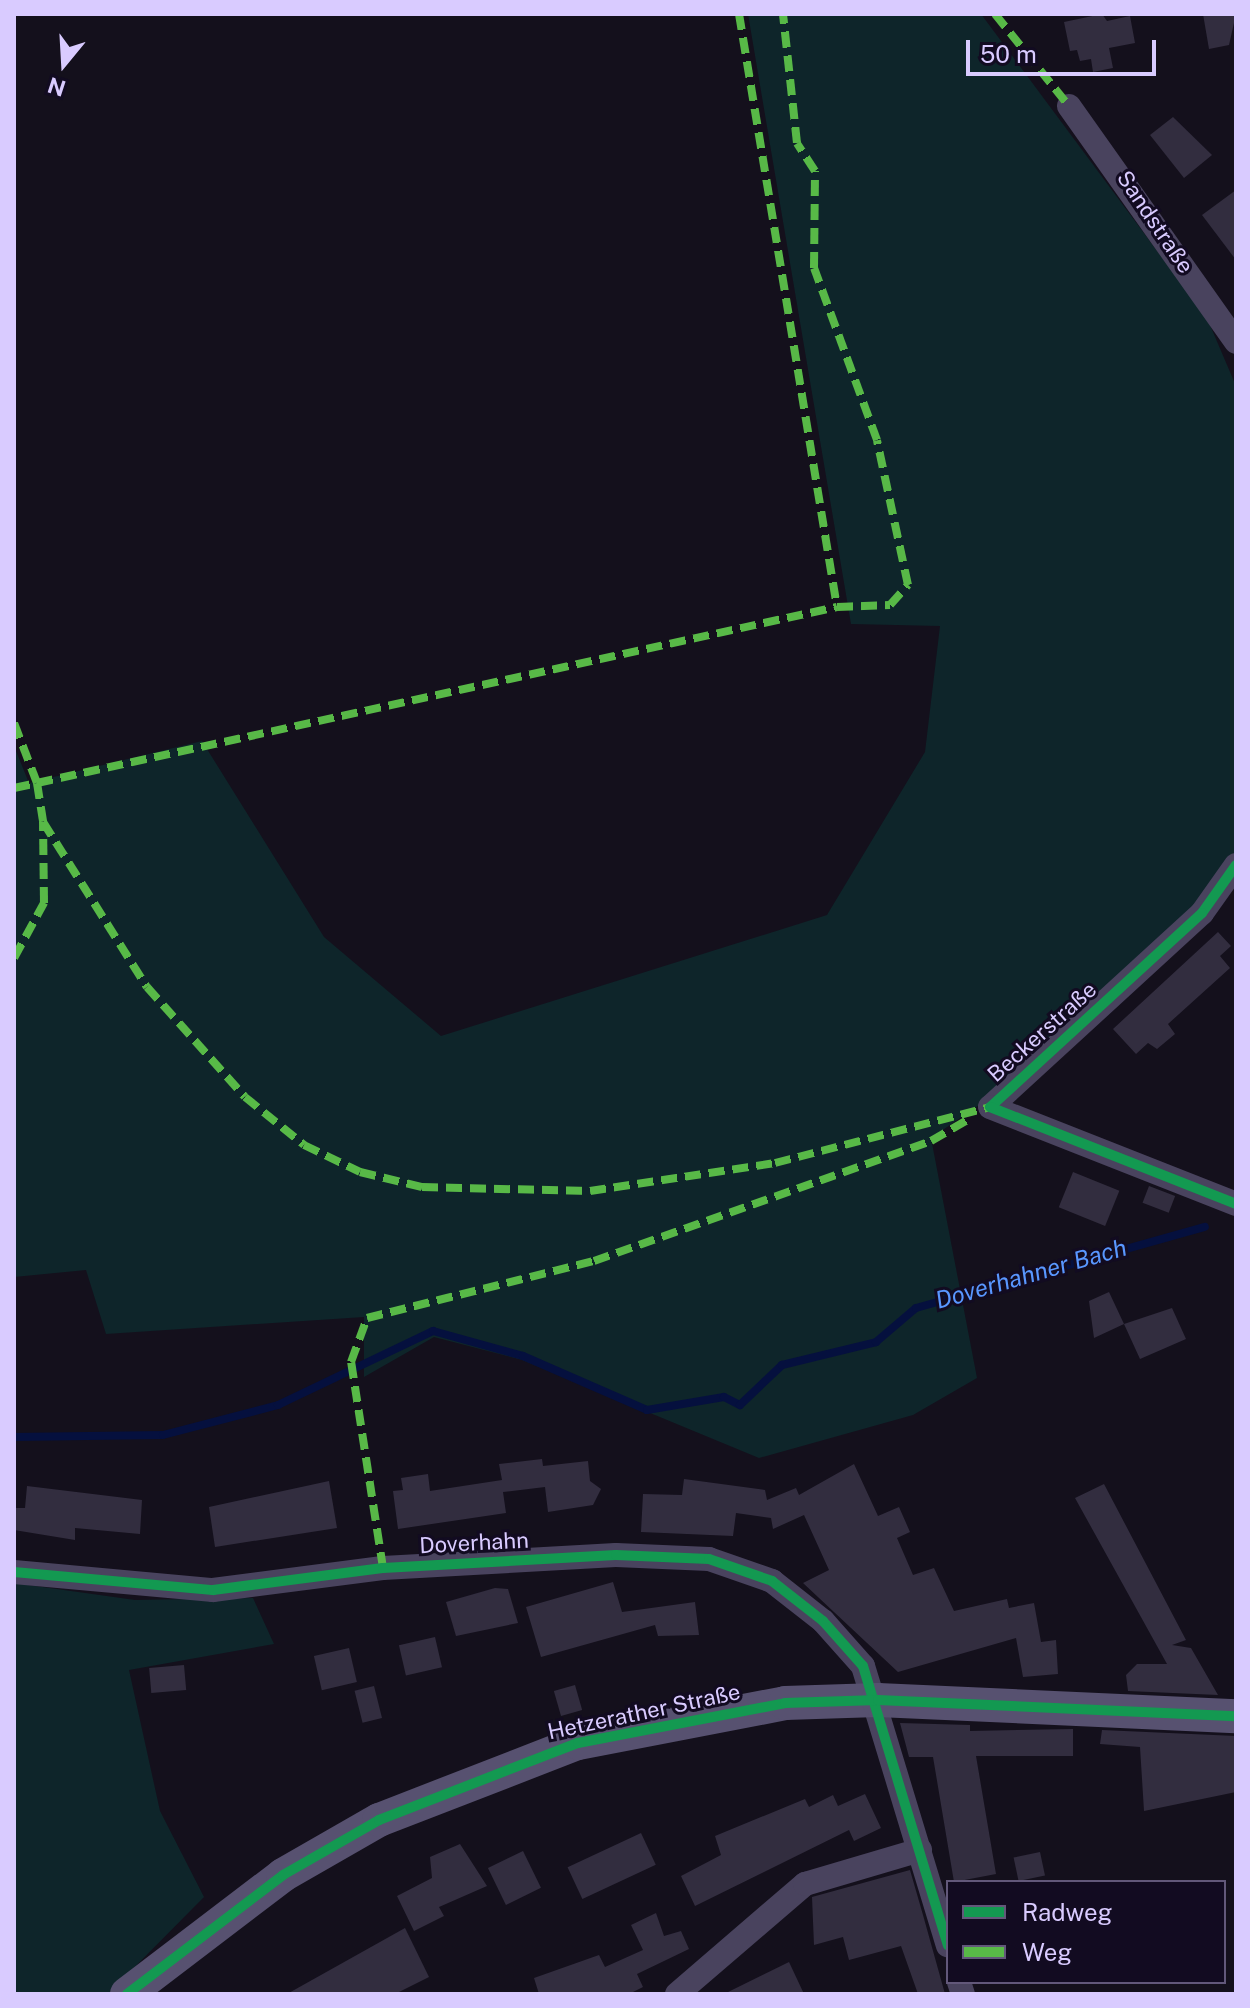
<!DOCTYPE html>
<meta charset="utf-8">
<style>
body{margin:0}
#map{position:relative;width:1250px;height:2008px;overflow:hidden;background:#14101c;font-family:"Public Sans",sans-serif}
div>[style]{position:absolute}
.green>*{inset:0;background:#0e252a}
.stream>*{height:8px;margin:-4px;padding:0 4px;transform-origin:4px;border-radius:4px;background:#05103e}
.building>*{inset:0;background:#322d3f;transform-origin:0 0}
.street>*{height:24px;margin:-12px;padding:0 12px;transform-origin:12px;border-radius:12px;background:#49435e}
.secondary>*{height:34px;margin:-17px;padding:0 17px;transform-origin:17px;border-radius:17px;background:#575170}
.quiet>*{height:8px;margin-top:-4px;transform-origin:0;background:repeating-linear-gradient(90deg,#58b947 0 16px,transparent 0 24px)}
.cycleway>*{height:10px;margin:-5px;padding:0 5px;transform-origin:5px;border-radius:5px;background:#139951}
span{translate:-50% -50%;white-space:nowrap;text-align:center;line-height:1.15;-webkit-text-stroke:6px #120b21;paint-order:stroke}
.street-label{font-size:22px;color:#d9cbff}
.water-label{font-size:24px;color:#5997ff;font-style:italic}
.frame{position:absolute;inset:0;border:16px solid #d9cbff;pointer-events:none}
.legend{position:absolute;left:946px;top:1880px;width:280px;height:104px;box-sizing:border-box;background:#120b21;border:2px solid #62587a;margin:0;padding:10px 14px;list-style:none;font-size:24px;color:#d9cbff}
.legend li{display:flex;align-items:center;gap:16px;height:40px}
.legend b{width:40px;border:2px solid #62587a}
.north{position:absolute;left:24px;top:24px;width:80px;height:80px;-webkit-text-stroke:6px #120b21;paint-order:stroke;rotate:198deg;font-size:22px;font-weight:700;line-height:32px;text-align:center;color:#d9cbff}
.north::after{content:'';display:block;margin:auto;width:28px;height:36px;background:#d9cbff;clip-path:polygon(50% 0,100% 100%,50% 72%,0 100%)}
.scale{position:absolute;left:966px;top:40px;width:190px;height:36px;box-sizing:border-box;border:4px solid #d9cbff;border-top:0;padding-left:10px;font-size:24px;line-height:28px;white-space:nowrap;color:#d9cbff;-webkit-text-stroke:6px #120b21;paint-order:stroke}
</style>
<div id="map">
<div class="green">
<div style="clip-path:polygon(748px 14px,981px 14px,1207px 318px,1236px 386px,1236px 865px,1032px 1069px,931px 1138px,977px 1378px,913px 1415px,759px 1458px,522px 1360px,434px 1337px,364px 1377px,364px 1317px,106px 1334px,86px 1270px,14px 1277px,14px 746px,29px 783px,202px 741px,324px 937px,441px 1036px,827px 915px,925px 752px,940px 626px,851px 624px)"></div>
<div style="clip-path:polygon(14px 1583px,135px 1600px,253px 1598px,274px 1644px,129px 1670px,160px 1811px,204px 1897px,108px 1994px,14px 1994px)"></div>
</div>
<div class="stream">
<div style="left:14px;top:1437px;width:149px;rotate:-0.8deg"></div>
<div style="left:163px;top:1435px;width:119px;rotate:-14.6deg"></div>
<div style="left:278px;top:1405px;width:172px;rotate:-25.5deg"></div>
<div style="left:433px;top:1331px;width:93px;rotate:15.5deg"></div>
<div style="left:523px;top:1356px;width:135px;rotate:23.5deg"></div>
<div style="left:647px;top:1410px;width:78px;rotate:-9.6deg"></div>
<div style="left:724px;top:1397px;width:18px;rotate:27deg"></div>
<div style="left:740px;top:1405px;width:58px;rotate:-43.6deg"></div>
<div style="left:782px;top:1365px;width:97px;rotate:-13.7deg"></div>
<div style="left:876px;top:1342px;width:52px;rotate:-40.4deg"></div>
<div style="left:916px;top:1308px;width:300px;rotate:-15.7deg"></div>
</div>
<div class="building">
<div style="clip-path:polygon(1102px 14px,1107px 21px,1130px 16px,1135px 43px,1109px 48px,1113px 68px,1093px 72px,1091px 59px,1080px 61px,1077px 50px,1070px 51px,1064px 22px)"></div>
<div style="clip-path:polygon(1203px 14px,1236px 14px,1229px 45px,1209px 49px)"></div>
<div style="clip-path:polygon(1173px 117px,1212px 155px,1184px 178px,1150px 135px)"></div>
<div style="clip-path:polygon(1236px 190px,1236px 260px,1202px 215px)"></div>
<div style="clip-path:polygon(1218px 932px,1231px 946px,1220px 956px,1230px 968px,1168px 1024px,1175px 1034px,1157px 1049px,1148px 1043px,1136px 1054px,1113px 1029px)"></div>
<div style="left:1073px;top:1172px;width:50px;height:38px;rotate:22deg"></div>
<div style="left:1149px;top:1186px;width:28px;height:18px;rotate:21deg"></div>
<div style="clip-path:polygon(1109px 1292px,1124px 1324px,1172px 1308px,1186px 1339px,1140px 1359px,1124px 1324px,1094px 1338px,1089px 1301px)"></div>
<div style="clip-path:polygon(542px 1459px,543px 1466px,588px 1461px,590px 1481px,601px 1489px,593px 1505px,548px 1512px,545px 1487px,503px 1492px,506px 1513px,398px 1529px,393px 1491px,403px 1490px,401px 1478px,428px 1474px,430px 1491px,502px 1480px,499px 1464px)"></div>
<div style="clip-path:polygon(854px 1464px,878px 1516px,899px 1507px,910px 1532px,897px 1538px,913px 1575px,934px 1568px,954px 1611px,1007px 1599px,1009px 1608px,1034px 1603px,1041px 1642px,1056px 1640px,1058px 1674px,1023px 1677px,1016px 1638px,898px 1672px,803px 1583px,829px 1570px,804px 1515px,773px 1529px,771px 1518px,736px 1513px,733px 1536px,641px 1532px,643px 1494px,682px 1495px,684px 1479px,765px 1490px,767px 1500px,796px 1488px,799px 1495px)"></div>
<div style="clip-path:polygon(329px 1481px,337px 1528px,215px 1547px,209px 1507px)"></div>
<div style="clip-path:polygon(1104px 1484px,1186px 1640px,1172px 1645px,1191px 1648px,1218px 1695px,1128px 1691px,1126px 1675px,1137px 1664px,1167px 1664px,1075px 1498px)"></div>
<div style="clip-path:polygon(27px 1486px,142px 1500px,140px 1534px,75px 1528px,75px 1540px,14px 1530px,14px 1508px,25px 1508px)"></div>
<div style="clip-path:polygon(613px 1582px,622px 1612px,695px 1602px,699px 1635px,658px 1636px,655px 1625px,541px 1657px,526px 1607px)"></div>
<div style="clip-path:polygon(495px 1588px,508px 1589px,518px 1623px,456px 1636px,446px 1602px)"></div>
<div style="left:435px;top:1637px;width:31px;height:37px;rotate:77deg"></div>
<div style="left:349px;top:1648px;width:35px;height:36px;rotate:77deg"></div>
<div style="left:184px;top:1665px;width:25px;height:35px;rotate:85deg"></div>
<div style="left:575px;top:1685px;width:26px;height:22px;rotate:74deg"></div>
<div style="left:374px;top:1686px;width:33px;height:20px;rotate:76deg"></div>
<div style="clip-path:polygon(900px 1723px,970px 1725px,970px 1731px,1073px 1729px,1073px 1756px,976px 1756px,996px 1874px,954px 1882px,933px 1757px,909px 1757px)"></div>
<div style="clip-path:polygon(1102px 1730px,1236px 1736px,1236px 1792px,1144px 1811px,1140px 1747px,1100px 1744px)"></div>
<div style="clip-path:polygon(865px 1794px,881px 1828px,854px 1841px,849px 1830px,695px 1906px,681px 1876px,721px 1855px,715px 1836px,805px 1799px,809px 1807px,833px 1795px,838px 1806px)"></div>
<div style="left:641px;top:1833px;width:35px;height:81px;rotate:65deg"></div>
<div style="clip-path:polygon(460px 1844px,487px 1886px,439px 1907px,444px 1916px,414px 1931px,397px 1896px,432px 1878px,430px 1857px)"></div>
<div style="left:523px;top:1851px;width:41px;height:39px;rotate:64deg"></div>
<div style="left:1040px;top:1852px;width:24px;height:27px;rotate:78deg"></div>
<div style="clip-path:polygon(910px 1870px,923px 1915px,945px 1994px,918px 1994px,901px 1946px,849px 1960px,843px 1937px,814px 1945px,812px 1897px)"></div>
<div style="clip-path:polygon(656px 1913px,664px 1936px,681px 1931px,689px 1949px,637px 1974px,643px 1987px,629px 1994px,539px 1994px,534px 1978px,599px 1955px,605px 1967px,643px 1950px,631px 1925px)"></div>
<div style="clip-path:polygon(405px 1928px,429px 1977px,395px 1994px,287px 1994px)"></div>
<div style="clip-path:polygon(789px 1962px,804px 1994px,724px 1994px)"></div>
</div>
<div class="street">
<div style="left:1069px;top:106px;width:289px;rotate:54.7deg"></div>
<div style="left:1236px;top:865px;width:59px;rotate:125.3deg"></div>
<div style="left:1202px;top:913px;width:287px;rotate:137.5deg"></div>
<div style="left:990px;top:1107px;width:264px;rotate:21.5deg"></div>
<div style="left:14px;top:1572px;width:200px;rotate:5.2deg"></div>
<div style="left:213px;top:1590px;width:171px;rotate:-7.4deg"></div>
<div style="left:383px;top:1568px;width:233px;rotate:-3.2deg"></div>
<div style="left:616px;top:1555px;width:93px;rotate:2.5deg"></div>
<div style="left:709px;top:1559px;width:67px;rotate:19.2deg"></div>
<div style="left:772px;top:1581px;width:65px;rotate:38.1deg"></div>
<div style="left:823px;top:1621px;width:60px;rotate:48.4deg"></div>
<div style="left:863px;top:1666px;width:292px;rotate:73.1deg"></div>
<div style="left:959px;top:1982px;width:13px;rotate:72deg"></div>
<div style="left:677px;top:1994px;width:169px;rotate:-40.7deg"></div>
<div style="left:805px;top:1884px;width:120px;rotate:-16.5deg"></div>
</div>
<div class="secondary">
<div style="left:127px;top:1994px;width:196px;rotate:-37.3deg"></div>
<div style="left:283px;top:1875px;width:111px;rotate:-29.8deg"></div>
<div style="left:379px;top:1820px;width:213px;rotate:-21.2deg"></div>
<div style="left:578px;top:1743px;width:211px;rotate:-10.9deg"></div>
<div style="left:785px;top:1703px;width:93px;rotate:-1.8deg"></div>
<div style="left:878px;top:1700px;width:358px;rotate:2.6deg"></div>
</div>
<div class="quiet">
<div style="left:739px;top:14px;width:601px;rotate:80.62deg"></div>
<div style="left:995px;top:14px;width:118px;rotate:51.2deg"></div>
<div style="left:14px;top:723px;width:64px;rotate:69deg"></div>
<div style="left:37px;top:783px;width:819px;rotate:-12.41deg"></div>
<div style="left:837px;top:607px;width:53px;rotate:-2.2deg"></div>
<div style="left:890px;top:605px;width:27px;rotate:-48deg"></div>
<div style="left:908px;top:585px;width:148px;rotate:-102.1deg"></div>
<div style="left:877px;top:440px;width:183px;rotate:-110.1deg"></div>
<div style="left:814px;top:268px;width:97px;rotate:-89.4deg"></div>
<div style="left:815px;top:171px;width:33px;rotate:-123deg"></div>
<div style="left:797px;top:143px;width:130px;rotate:-96.2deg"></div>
<div style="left:14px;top:788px;width:24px;rotate:-12deg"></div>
<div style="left:37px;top:783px;width:39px;rotate:81deg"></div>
<div style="left:43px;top:822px;width:195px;rotate:57.8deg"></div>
<div style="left:147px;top:987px;width:147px;rotate:48.3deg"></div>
<div style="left:245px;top:1097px;width:76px;rotate:39.1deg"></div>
<div style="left:304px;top:1145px;width:62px;rotate:25.7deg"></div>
<div style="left:360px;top:1172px;width:64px;rotate:13.6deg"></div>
<div style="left:422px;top:1187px;width:168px;rotate:1.4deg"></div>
<div style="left:590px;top:1191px;width:187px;rotate:-8.6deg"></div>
<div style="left:775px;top:1163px;width:222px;rotate:-14.6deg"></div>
<div style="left:14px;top:958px;width:63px;rotate:-61.4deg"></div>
<div style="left:44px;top:903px;width:81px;rotate:-90.7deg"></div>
<div style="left:383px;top:1568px;width:208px;rotate:-98.8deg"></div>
<div style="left:351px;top:1362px;width:47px;rotate:-70deg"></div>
<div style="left:367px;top:1318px;width:234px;rotate:-14.1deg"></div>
<div style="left:594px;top:1261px;width:358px;rotate:-19.6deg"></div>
<div style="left:931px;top:1141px;width:44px;rotate:-30.1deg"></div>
</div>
<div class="cycleway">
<div style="left:1236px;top:865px;width:59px;rotate:125.3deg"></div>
<div style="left:1202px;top:913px;width:287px;rotate:137.5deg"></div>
<div style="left:990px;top:1107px;width:264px;rotate:21.5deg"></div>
<div style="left:14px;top:1572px;width:200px;rotate:5.2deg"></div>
<div style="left:213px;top:1590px;width:171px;rotate:-7.4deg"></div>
<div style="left:383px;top:1568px;width:233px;rotate:-3.2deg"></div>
<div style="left:616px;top:1555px;width:93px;rotate:2.5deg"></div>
<div style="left:709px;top:1559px;width:67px;rotate:19.2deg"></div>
<div style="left:772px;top:1581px;width:65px;rotate:38.1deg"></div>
<div style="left:823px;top:1621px;width:60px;rotate:48.4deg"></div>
<div style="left:863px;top:1666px;width:292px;rotate:73.1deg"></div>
<div style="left:127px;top:1994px;width:196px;rotate:-37.3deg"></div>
<div style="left:283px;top:1875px;width:111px;rotate:-29.8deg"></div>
<div style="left:379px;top:1820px;width:213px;rotate:-21.2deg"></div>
<div style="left:578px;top:1743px;width:211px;rotate:-10.9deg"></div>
<div style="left:785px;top:1703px;width:93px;rotate:-1.8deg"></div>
<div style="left:878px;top:1700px;width:358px;rotate:2.6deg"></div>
</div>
<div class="street-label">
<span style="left:1155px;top:222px;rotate:56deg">Sandstraße</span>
<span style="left:1042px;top:1032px;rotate:-42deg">Beckerstraße</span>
<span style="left:474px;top:1543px;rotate:-3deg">Doverhahn</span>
<span style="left:644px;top:1712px;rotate:-12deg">Hetzerather Straße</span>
</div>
<div class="water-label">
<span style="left:1031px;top:1274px;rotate:-16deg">Doverhahner Bach</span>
</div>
<div class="frame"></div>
<ul class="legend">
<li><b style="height:10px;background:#139951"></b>Radweg</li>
<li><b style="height:10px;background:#58b947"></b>Weg</li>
</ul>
<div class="north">N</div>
<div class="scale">50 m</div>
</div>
